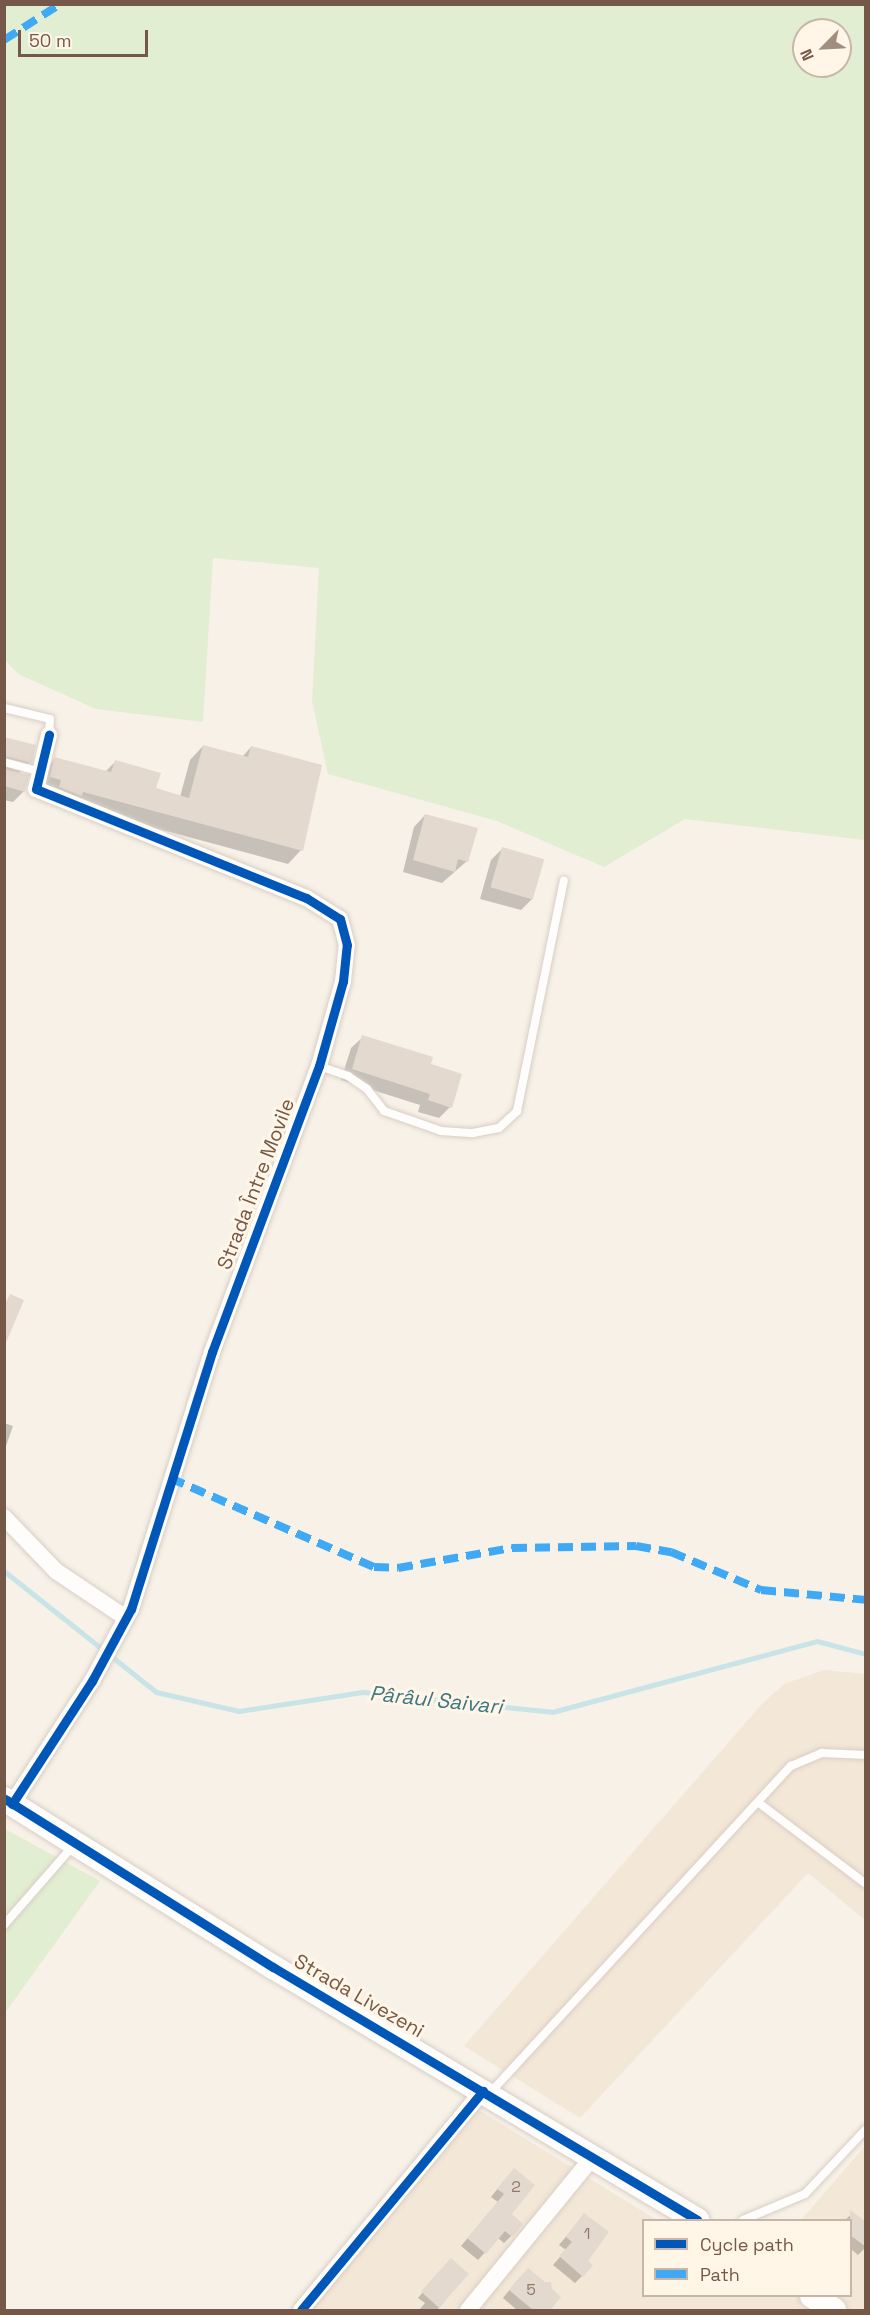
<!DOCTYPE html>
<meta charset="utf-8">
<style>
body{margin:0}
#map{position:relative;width:870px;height:2315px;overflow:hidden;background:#f7f1e7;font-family:"Space Grotesk",sans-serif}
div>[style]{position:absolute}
.residential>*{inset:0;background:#f3e7d7}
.green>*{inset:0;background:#e2eed1}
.shadow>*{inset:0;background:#0003}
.stream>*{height:5px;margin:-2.5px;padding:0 2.5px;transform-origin:2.5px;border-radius:2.5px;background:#c9e4e7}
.building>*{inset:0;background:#e3d9cf;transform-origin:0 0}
.roads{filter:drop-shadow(0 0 2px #d8cec5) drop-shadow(0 0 2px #d8cec5)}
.lane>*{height:8px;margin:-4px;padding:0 4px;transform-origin:4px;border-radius:4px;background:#fefdfb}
.street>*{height:16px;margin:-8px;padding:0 8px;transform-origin:8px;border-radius:8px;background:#fefdfb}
.secondary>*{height:24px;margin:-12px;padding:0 12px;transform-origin:12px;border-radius:12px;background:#fefdfb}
.quiet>*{height:8px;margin-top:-4px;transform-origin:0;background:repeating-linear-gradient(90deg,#3fa9f5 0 15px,transparent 0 23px)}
.cycleway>*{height:9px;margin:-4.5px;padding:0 4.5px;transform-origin:4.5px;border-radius:4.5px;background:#0057b8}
span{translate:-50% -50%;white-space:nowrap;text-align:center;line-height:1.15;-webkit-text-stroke:6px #fff6e8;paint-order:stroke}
.number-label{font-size:16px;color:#927a6b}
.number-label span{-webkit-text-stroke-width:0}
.street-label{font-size:20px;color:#755847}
.water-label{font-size:21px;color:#3d7683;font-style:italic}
.frame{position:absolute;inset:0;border:6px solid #755847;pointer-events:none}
.legend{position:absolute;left:642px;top:2219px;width:210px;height:78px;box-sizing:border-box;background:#fff6e8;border:2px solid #c8b7a8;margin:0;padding:8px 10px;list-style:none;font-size:18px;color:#755847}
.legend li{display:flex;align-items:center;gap:12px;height:30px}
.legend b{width:30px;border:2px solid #c8b7a8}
.north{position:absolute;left:792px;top:18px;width:60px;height:60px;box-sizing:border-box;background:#fff6e8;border:2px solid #c8b7a8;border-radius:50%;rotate:246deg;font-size:16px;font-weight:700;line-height:24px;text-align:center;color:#755847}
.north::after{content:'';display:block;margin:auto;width:21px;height:27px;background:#a28e7f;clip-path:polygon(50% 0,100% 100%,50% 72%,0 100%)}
.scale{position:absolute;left:18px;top:30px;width:130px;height:27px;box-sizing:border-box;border:3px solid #755847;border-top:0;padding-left:8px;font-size:18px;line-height:21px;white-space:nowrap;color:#755847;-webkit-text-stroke:4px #fff6e8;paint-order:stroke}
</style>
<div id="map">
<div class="residential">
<div style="clip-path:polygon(824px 1670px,865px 1674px,865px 1920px,808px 1873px,580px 2118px,464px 2046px,762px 1704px,784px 1684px)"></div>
<div style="clip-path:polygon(469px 2104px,657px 2220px,644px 2220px,644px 2296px,850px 2296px,850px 2220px,801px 2220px,865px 2146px,865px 2310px,309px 2310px)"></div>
</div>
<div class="green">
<div style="clip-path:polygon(evenodd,4px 5px,865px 5px,865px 840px,685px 819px,604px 867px,497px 821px,328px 774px,312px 701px,319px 568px,213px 558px,203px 722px,96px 709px,18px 674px,4px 659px,4px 5px,804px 30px,840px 30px,840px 66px,804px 66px,804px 30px)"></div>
<div style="clip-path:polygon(5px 1829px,100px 1881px,5px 2013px)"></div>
</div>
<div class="shadow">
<div style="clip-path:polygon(4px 739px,30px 762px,18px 774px,24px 791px,13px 802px,4px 800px)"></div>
<div style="clip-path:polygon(203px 746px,242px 757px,251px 747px,301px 850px,288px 864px,70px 805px,37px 790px,42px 772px,55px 759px,105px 772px,116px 761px,154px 789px,180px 797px,190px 760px)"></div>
<div style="clip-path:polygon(425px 815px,467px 861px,442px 883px,403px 872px,414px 827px)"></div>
<div style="clip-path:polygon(502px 849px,532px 899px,521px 910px,480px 899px,491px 860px)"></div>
<div style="clip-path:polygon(363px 1037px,429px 1065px,450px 1107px,439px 1118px,418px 1112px,420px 1105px,341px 1080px,351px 1048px)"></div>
<div style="clip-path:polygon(4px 1423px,13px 1426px,4px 1452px)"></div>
<div style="clip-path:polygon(507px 2177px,511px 2236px,504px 2243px,498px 2238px,478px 2260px,461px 2246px,498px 2202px,491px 2197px)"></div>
<div style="clip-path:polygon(853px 2213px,866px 2224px,866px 2247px,858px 2255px,850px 2248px,850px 2220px,845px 2220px)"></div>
<div style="clip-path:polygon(584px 2215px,586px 2261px,582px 2276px,575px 2283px,553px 2265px,566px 2250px,559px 2245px)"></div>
<div style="clip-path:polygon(446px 2265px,467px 2274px,437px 2310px,419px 2310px,425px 2303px,418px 2298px)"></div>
<div style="clip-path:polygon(520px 2277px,559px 2297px,550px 2310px,517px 2310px,503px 2298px)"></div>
</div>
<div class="stream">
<div style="left:4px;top:1571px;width:194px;rotate:38.5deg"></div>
<div style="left:156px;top:1692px;width:85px;rotate:12.9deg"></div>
<div style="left:239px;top:1711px;width:125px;rotate:-8.7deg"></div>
<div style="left:363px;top:1692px;width:190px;rotate:6deg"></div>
<div style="left:552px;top:1712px;width:274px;rotate:-15deg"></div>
<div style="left:817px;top:1641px;width:51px;rotate:14.9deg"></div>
</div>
<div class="building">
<div style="clip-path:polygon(4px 737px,36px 745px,32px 763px,4px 756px)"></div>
<div style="clip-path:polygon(203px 745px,248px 757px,251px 746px,322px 765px,303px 851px,83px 792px,82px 796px,59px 787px,61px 780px,50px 777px,54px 757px,111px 772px,115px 760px,161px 773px,156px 788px,189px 798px)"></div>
<div style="clip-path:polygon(4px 769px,29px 775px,25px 792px,4px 786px)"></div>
<div style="clip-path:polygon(425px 814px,478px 828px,468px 862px,458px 859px,455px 872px,413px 860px)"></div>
<div style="left:502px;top:847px;width:44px;height:42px;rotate:16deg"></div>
<div style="clip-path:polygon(362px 1035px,433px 1057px,431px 1064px,462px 1074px,452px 1108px,428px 1100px,430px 1094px,352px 1069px)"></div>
<div style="clip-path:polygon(10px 1294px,24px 1300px,5px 1345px,4px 1306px)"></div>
<div style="clip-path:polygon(514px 2168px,535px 2185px,512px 2214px,523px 2224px,512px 2237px,505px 2231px,486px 2254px,467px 2238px,504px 2194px,497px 2189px)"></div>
<div style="clip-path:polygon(850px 2210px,866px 2222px,866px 2247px,850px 2235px)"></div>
<div style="clip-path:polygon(584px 2213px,609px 2232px,588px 2261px,593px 2265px,583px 2277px,559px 2256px,572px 2242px,566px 2237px)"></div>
<div style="left:451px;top:2258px;width:24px;height:45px;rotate:42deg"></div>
<div style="clip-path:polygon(528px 2268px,545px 2282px,551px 2282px,552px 2289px,561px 2297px,550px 2310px,533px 2310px,509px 2290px)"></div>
</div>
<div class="roads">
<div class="lane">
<div style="left:4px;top:708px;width:47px;rotate:13.4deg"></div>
<div style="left:50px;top:719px;width:16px;rotate:94deg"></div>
<div style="left:4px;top:762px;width:38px;rotate:15deg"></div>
<div style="left:319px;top:1066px;width:31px;rotate:19deg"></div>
<div style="left:348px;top:1076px;width:23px;rotate:34deg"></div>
<div style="left:367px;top:1089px;width:28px;rotate:52deg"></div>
<div style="left:384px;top:1111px;width:60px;rotate:19.3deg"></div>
<div style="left:441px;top:1131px;width:32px;rotate:4deg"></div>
<div style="left:473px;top:1133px;width:26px;rotate:-11deg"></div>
<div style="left:499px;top:1128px;width:25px;rotate:-43deg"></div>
<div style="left:517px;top:1111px;width:235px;rotate:-78.5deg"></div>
<div style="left:759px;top:1803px;width:134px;rotate:37.1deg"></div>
<div style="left:4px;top:1925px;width:105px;rotate:-48.9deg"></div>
<div style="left:489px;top:2094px;width:446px;rotate:-47.4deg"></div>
<div style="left:791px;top:1766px;width:34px;rotate:-23deg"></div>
<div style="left:822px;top:1753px;width:44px;rotate:2.6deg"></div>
<div style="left:743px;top:2220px;width:67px;rotate:-22.8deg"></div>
<div style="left:805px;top:2194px;width:89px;rotate:-46.8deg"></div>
</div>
<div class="street">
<div style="left:4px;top:1517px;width:75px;rotate:46.1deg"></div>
<div style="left:56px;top:1571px;width:84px;rotate:33.9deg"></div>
<div style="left:12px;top:1804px;width:147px;rotate:-57deg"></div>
<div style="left:92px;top:1681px;width:82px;rotate:-61.6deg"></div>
<div style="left:131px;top:1609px;width:269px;rotate:-72.5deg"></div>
<div style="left:212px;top:1352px;width:305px;rotate:-69.5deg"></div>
<div style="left:319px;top:1066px;width:88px;rotate:-74.2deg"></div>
<div style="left:343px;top:981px;width:36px;rotate:-84deg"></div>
<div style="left:347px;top:945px;width:27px;rotate:-105deg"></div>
<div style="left:340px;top:919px;width:40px;rotate:-148deg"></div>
<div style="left:306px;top:898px;width:291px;rotate:-158deg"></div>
<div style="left:36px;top:789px;width:56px;rotate:-76.5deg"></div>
<div style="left:301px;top:2310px;width:285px;rotate:-50.3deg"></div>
<div style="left:468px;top:2310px;width:195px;rotate:-50.8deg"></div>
</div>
<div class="secondary">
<div style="left:4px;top:1799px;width:317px;rotate:32deg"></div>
<div style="left:273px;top:1967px;width:494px;rotate:30.8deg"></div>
<div style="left:812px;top:2296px;width:26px;rotate:32deg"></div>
</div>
</div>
<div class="quiet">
<div style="left:4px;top:40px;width:67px;rotate:-32.7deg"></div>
<div style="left:170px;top:1478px;width:223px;rotate:23.6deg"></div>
<div style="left:374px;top:1567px;width:24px;rotate:2deg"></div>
<div style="left:398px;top:1568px;width:116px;rotate:-10deg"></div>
<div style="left:512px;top:1548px;width:124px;rotate:-0.9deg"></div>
<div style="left:636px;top:1546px;width:36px;rotate:10deg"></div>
<div style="left:671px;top:1552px;width:98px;rotate:22.9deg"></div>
<div style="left:761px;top:1590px;width:105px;rotate:5.4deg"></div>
</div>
<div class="cycleway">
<div style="left:5px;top:1799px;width:316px;rotate:32.1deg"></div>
<div style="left:273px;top:1967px;width:494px;rotate:30.8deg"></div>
<div style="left:12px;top:1804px;width:147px;rotate:-57deg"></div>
<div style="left:92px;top:1681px;width:82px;rotate:-61.6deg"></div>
<div style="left:131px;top:1609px;width:269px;rotate:-72.5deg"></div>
<div style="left:212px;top:1352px;width:305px;rotate:-69.5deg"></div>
<div style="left:319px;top:1066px;width:88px;rotate:-74.2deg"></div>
<div style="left:343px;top:981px;width:36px;rotate:-84deg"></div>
<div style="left:347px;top:945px;width:27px;rotate:-105deg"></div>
<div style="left:340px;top:919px;width:40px;rotate:-148deg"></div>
<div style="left:306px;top:898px;width:291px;rotate:-158deg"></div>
<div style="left:36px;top:789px;width:56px;rotate:-76.5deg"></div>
<div style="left:301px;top:2310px;width:285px;rotate:-50.3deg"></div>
</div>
<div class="number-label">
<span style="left:516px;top:2187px">2</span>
<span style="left:587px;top:2234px">1</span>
<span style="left:531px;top:2290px">5</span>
</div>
<div class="street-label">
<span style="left:256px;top:1184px;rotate:-69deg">Strada Între Movile</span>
<span style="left:359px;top:1996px;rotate:30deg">Strada Livezeni</span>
</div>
<div class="water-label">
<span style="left:436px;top:1700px;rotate:6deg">Pârâul Saivari</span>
</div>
<div class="frame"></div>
<ul class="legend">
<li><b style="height:8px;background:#0057b8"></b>Cycle path</li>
<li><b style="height:8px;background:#3fa9f5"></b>Path</li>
</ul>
<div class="north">N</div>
<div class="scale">50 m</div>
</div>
